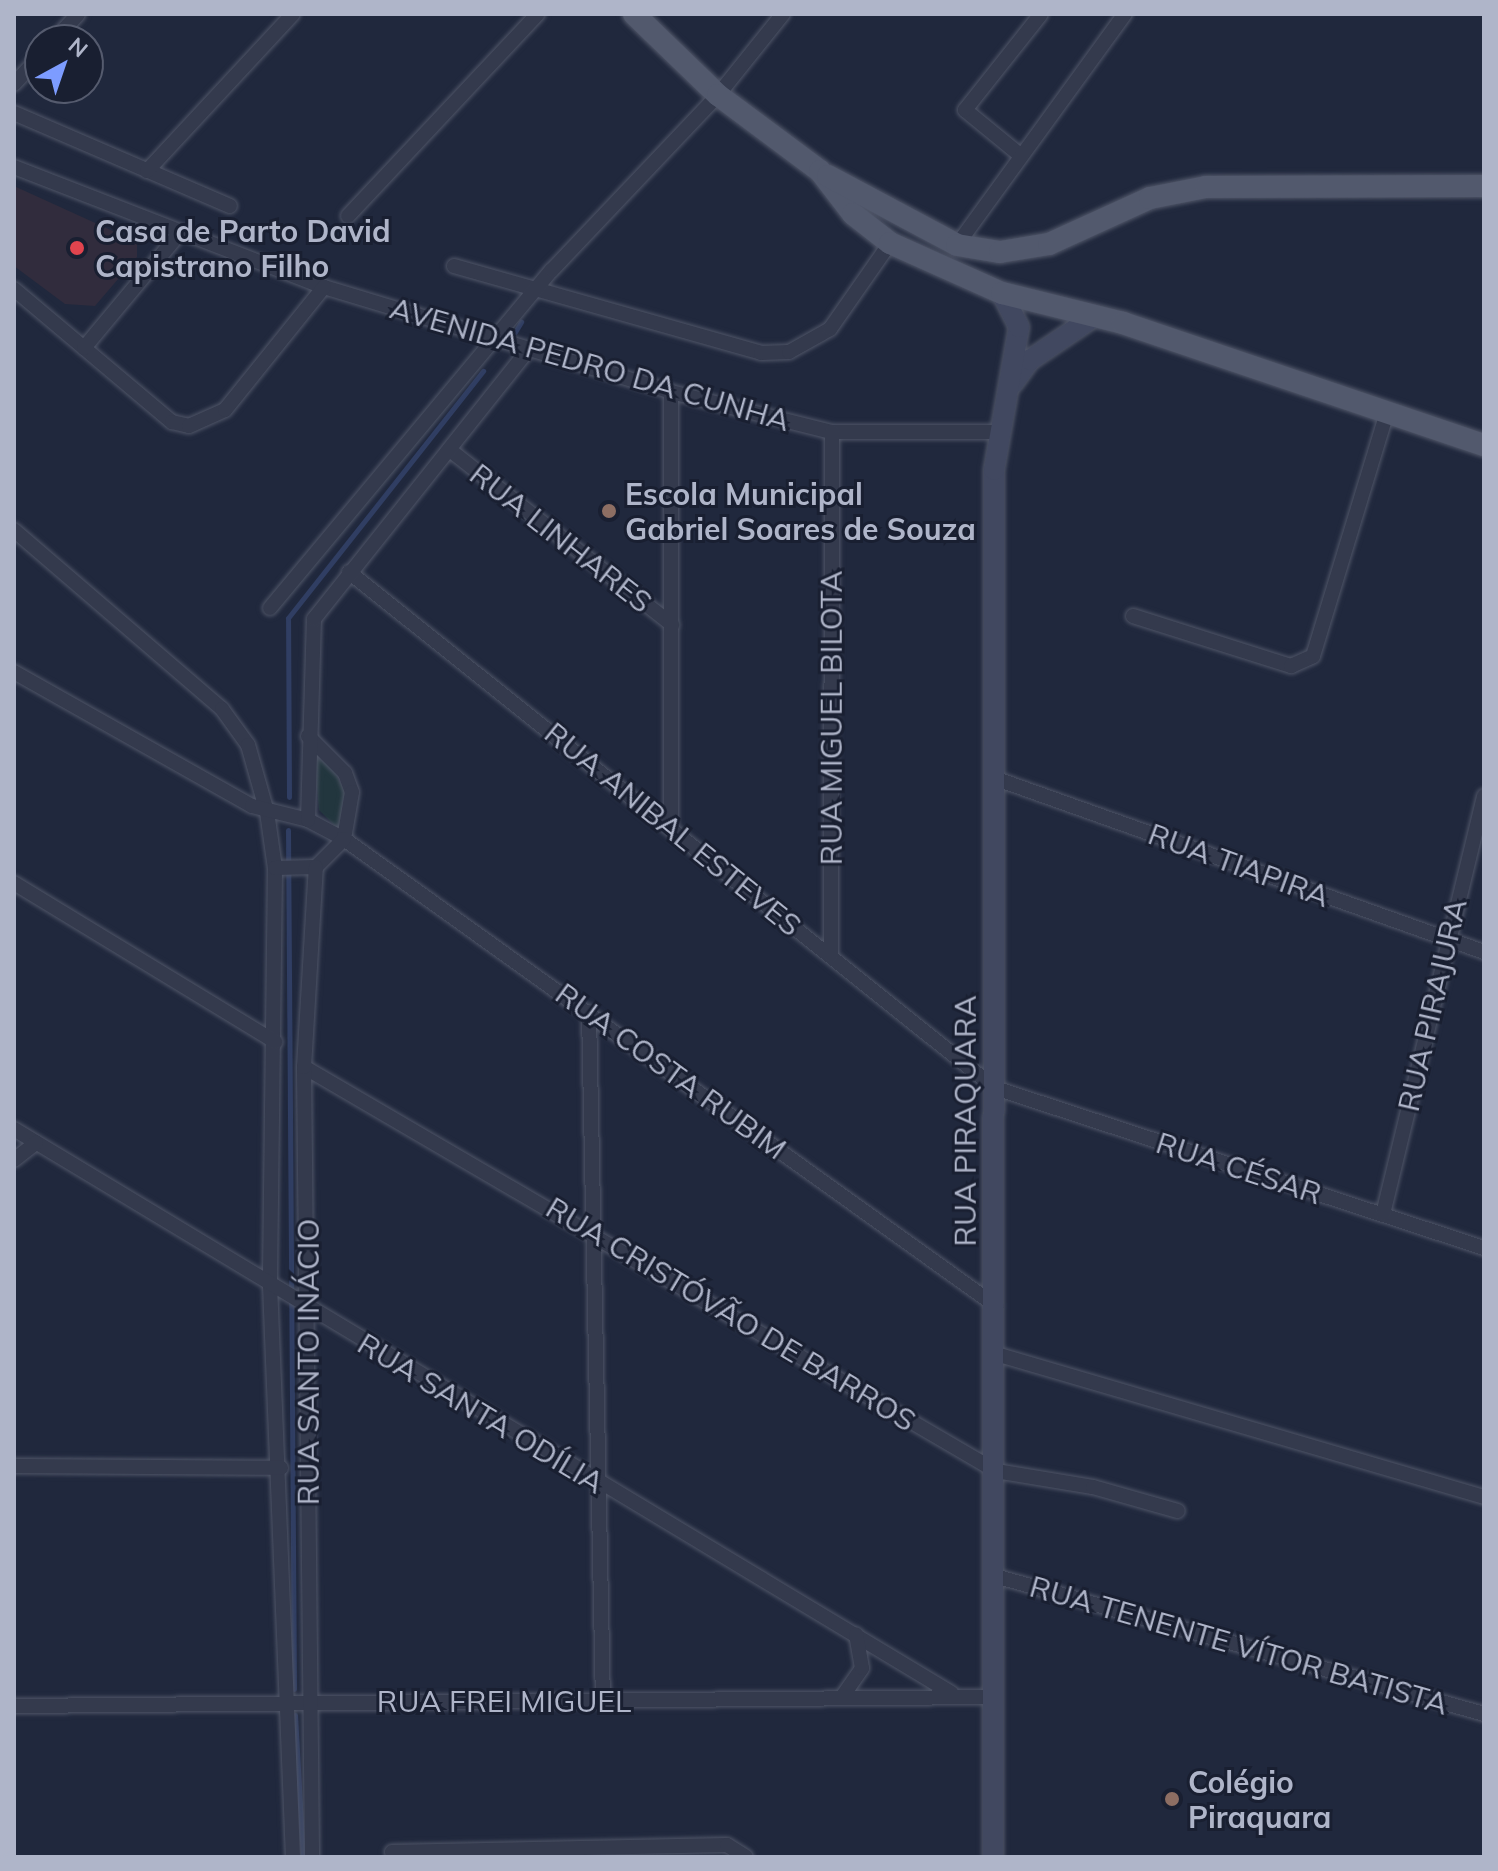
<!DOCTYPE html>
<meta charset="utf-8">
<style>
body{margin:0}
#map{position:relative;width:1498px;height:1871px;overflow:hidden;background:#20283d;font-family:Mulish,sans-serif}
div>[style]{position:absolute}
.medical>*{inset:0;background:#312c3d}
.green>*{inset:0;background:#22363e}
.stream>*{height:5px;margin:-2.5px;padding:0 2.5px;transform-origin:2.5px;border-radius:2.5px;background:#303e63}
.roads{filter:drop-shadow(0 0 2px #4f5567) drop-shadow(0 0 2px #4f5567)}
.street>*{height:14px;margin:-7px;padding:0 7px;transform-origin:7px;border-radius:7px;background:#343a4d}
.secondary>*{height:20px;margin:-10px;padding:0 10px;transform-origin:10px;border-radius:10px;background:#414860}
.primary>*{height:22px;margin:-11px;padding:0 11px;transform-origin:11px;border-radius:11px;background:#52596d}
.dots>*{width:22px;height:22px;translate:-50% -50%;box-sizing:border-box;border:4px solid #191f31;border-radius:50%}
span{translate:-50% -50%;white-space:nowrap;text-align:center;line-height:1.15;-webkit-text-stroke:6px #191f31;paint-order:stroke}
.poi-label{font-size:30px;color:#afb5c9;font-weight:700}
.left{translate:0 -50%;text-align:left}
.street-label{font-size:30px;color:#afb5c9}
.frame{position:absolute;inset:0;border:16px solid #afb5c9;pointer-events:none}
.north{position:absolute;left:24px;top:24px;width:80px;height:80px;box-sizing:border-box;background:#191f31;border:2px solid #555b6e;border-radius:50%;rotate:40deg;font-size:22px;font-weight:700;line-height:32px;text-align:center;color:#afb5c9}
.north::after{content:'';display:block;margin:auto;width:28px;height:36px;background:#7d9cff;clip-path:polygon(50% 0,100% 100%,50% 72%,0 100%)}
</style>
<div id="map">
<div class="medical">
<div style="clip-path:polygon(14px 186px,137px 242px,137px 257px,95px 306px,65px 304px,14px 266px)"></div>
</div>
<div class="green">
<div style="clip-path:polygon(314px 756px,331px 766px,345px 791px,339px 830px,319px 810px)"></div>
</div>
<div class="stream">
<div style="left:515px;top:332px;width:12px;rotate:-59deg"></div>
<div style="left:289px;top:797px;width:179px;rotate:-90.3deg"></div>
<div style="left:288px;top:618px;width:315px;rotate:-51.7deg"></div>
<div style="left:288px;top:830px;width:859px;rotate:89.6deg"></div>
<div style="left:295px;top:1715px;width:142px;rotate:86.8deg"></div>
</div>
<div class="roads">
<div class="street">
<div style="left:54px;top:40px;width:35px;rotate:-47deg"></div>
<div style="left:14px;top:84px;width:38px;rotate:-47deg"></div>
<div style="left:14px;top:113px;width:235px;rotate:23.3deg"></div>
<div style="left:1020px;top:155px;width:71px;rotate:-140.7deg"></div>
<div style="left:965px;top:110px;width:122px;rotate:-51.6deg"></div>
<div style="left:14px;top:167px;width:332px;rotate:21.2deg"></div>
<div style="left:324px;top:287px;width:363px;rotate:16.8deg"></div>
<div style="left:671px;top:392px;width:166px;rotate:14deg"></div>
<div style="left:832px;top:432px;width:166px"></div>
<div style="left:147px;top:171px;width:214px;rotate:-47.1deg"></div>
<div style="left:348px;top:216px;width:277px;rotate:-46.8deg"></div>
<div style="left:957px;top:245px;width:286px;rotate:-54deg"></div>
<div style="left:454px;top:266px;width:319px;rotate:15.8deg"></div>
<div style="left:761px;top:353px;width:28px;rotate:-2deg"></div>
<div style="left:789px;top:352px;width:47px;rotate:-29.3deg"></div>
<div style="left:830px;top:329px;width:105px;rotate:-55.1deg"></div>
<div style="left:14px;top:289px;width:207px;rotate:40.1deg"></div>
<div style="left:172px;top:422px;width:17px;rotate:13deg"></div>
<div style="left:189px;top:426px;width:39px;rotate:-24deg"></div>
<div style="left:225px;top:410px;width:158px;rotate:-51.2deg"></div>
<div style="left:84px;top:348px;width:147px;rotate:-50.2deg"></div>
<div style="left:450px;top:450px;width:283px;rotate:38.2deg"></div>
<div style="left:14px;top:530px;width:274px;rotate:40.7deg"></div>
<div style="left:222px;top:709px;width:44px;rotate:54.2deg"></div>
<div style="left:248px;top:745px;width:70px;rotate:74.2deg"></div>
<div style="left:267px;top:812px;width:57px;rotate:81.9deg"></div>
<div style="left:275px;top:868px;width:417px;rotate:90.7deg"></div>
<div style="left:270px;top:1285px;width:572px;rotate:87.7deg"></div>
<div style="left:349px;top:572px;width:827px;rotate:38.62deg"></div>
<div style="left:995px;top:1088px;width:515px;rotate:18.12deg"></div>
<div style="left:270px;top:608px;width:440px;rotate:-50.2deg"></div>
<div style="left:552px;top:270px;width:241px;rotate:-46.5deg"></div>
<div style="left:718px;top:95px;width:104px;rotate:-51.3deg"></div>
<div style="left:1133px;top:616px;width:166px;rotate:17.6deg"></div>
<div style="left:1291px;top:666px;width:24px;rotate:-24deg"></div>
<div style="left:1313px;top:656px;width:254px;rotate:-73.1deg"></div>
<div style="left:14px;top:672px;width:273px;rotate:29.4deg"></div>
<div style="left:252px;top:806px;width:58px;rotate:14deg"></div>
<div style="left:308px;top:820px;width:41px;rotate:27.8deg"></div>
<div style="left:344px;top:839px;width:802px;rotate:35.61deg"></div>
<div style="left:308px;top:736px;width:52px;rotate:45deg"></div>
<div style="left:345px;top:773px;width:20px;rotate:70deg"></div>
<div style="left:352px;top:792px;width:48px;rotate:99.7deg"></div>
<div style="left:344px;top:839px;width:40px;rotate:135deg"></div>
<div style="left:994px;top:778px;width:520px;rotate:19.55deg"></div>
<div style="left:308px;top:820px;width:201px;rotate:-88.3deg"></div>
<div style="left:314px;top:619px;width:345px;rotate:-51.5deg"></div>
<div style="left:671px;top:824px;width:432px;rotate:-90deg"></div>
<div style="left:275px;top:868px;width:41px;rotate:-1.4deg"></div>
<div style="left:14px;top:883px;width:306px;rotate:31.3deg"></div>
<div style="left:831px;top:955px;width:523px;rotate:-89.89deg"></div>
<div style="left:589px;top:1012px;width:691px;rotate:88.84deg"></div>
<div style="left:304px;top:1067px;width:801px;rotate:30.28deg"></div>
<div style="left:996px;top:1471px;width:98px;rotate:9.4deg"></div>
<div style="left:1093px;top:1487px;width:88px;rotate:15.8deg"></div>
<div style="left:14px;top:1129px;width:1094px;rotate:31.04deg"></div>
<div style="left:14px;top:1160px;width:28px;rotate:-38deg"></div>
<div style="left:1383px;top:1214px;width:430px;rotate:-76.4deg"></div>
<div style="left:996px;top:1354px;width:509px;rotate:16.33deg"></div>
<div style="left:14px;top:1466px;width:267px;rotate:0.4deg"></div>
<div style="left:995px;top:1576px;width:508px;rotate:15.76deg"></div>
<div style="left:842px;top:1697px;width:35px;rotate:-55deg"></div>
<div style="left:862px;top:1668px;width:34px;rotate:-100deg"></div>
<div style="left:14px;top:1706px;width:980px;rotate:-0.53deg"></div>
<div style="left:392px;top:1852px;width:335px;rotate:-1.2deg"></div>
<div style="left:727px;top:1845px;width:22px;rotate:32deg"></div>
<div style="left:312px;top:1857px;width:790px;rotate:-90.58deg"></div>
<div style="left:304px;top:1067px;width:200px;rotate:-86.6deg"></div>
</div>
<div class="secondary">
<div style="left:1013px;top:383px;width:29px;rotate:-54deg"></div>
<div style="left:1030px;top:360px;width:78px;rotate:-34.1deg"></div>
<div style="left:993px;top:1857px;width:1387px;rotate:-89.96deg"></div>
<div style="left:994px;top:470px;width:145px;rotate:-80.1deg"></div>
<div style="left:1019px;top:327px;width:38px;rotate:-117deg"></div>
</div>
<div class="primary">
<div style="left:634px;top:14px;width:117px;rotate:44deg"></div>
<div style="left:718px;top:95px;width:127px;rotate:36.7deg"></div>
<div style="left:820px;top:171px;width:54px;rotate:52.5deg"></div>
<div style="left:853px;top:214px;width:47px;rotate:38.1deg"></div>
<div style="left:890px;top:243px;width:123px;rotate:24.1deg"></div>
<div style="left:1002px;top:293px;width:125px;rotate:13.9deg"></div>
<div style="left:1123px;top:323px;width:381px;rotate:18.7deg"></div>
<div style="left:828px;top:176px;width:146px;rotate:28.1deg"></div>
<div style="left:957px;top:245px;width:44px;rotate:9.2deg"></div>
<div style="left:1000px;top:252px;width:50px;rotate:-9.3deg"></div>
<div style="left:1049px;top:244px;width:111px;rotate:-24.5deg"></div>
<div style="left:1150px;top:198px;width:57px;rotate:-11.1deg"></div>
<div style="left:1206px;top:187px;width:278px;rotate:-0.2deg"></div>
</div>
</div>
<div class="dots">
<div style="left:77px;top:248px;background:#e0444e"></div>
<div style="left:609px;top:511px;background:#8d6e63"></div>
<div style="left:1172px;top:1799px;background:#8d6e63"></div>
</div>
<div class="poi-label">
<span class="left" style="left:95px;top:248px">Casa de Parto David<br>Capistrano Filho</span>
<span class="left" style="left:625px;top:511px">Escola Municipal<br>Gabriel Soares de Souza</span>
<span class="left" style="left:1188px;top:1799px">Colégio<br>Piraquara</span>
</div>
<div class="street-label">
<span style="left:590px;top:364px;rotate:16deg">AVENIDA PEDRO DA CUNHA</span>
<span style="left:561px;top:538px;rotate:38deg">RUA LINHARES</span>
<span style="left:831px;top:718px;rotate:-90deg">RUA MIGUEL BILOTA</span>
<span style="left:673px;top:829px;rotate:39deg">RUA ANIBAL ESTEVES</span>
<span style="left:1239px;top:865px;rotate:20deg">RUA TIAPIRA</span>
<span style="left:1432px;top:1005px;rotate:-77deg">RUA PIRAJURA</span>
<span style="left:671px;top:1071px;rotate:36deg">RUA COSTA RUBIM</span>
<span style="left:965px;top:1121px;rotate:-90deg">RUA PIRAQUARA</span>
<span style="left:1239px;top:1168px;rotate:18deg">RUA CÉSAR</span>
<span style="left:731px;top:1314px;rotate:31deg">RUA CRISTÓVÃO DE BARROS</span>
<span style="left:308px;top:1362px;rotate:-90deg">RUA SANTO INÁCIO</span>
<span style="left:481px;top:1413px;rotate:31deg">RUA SANTA ODÍLIA</span>
<span style="left:1239px;top:1645px;rotate:16deg">RUA TENENTE VÍTOR BATISTA</span>
<span style="left:504px;top:1701px">RUA FREI MIGUEL</span>
</div>
<div class="frame"></div>
<div class="north">N</div>
</div>
